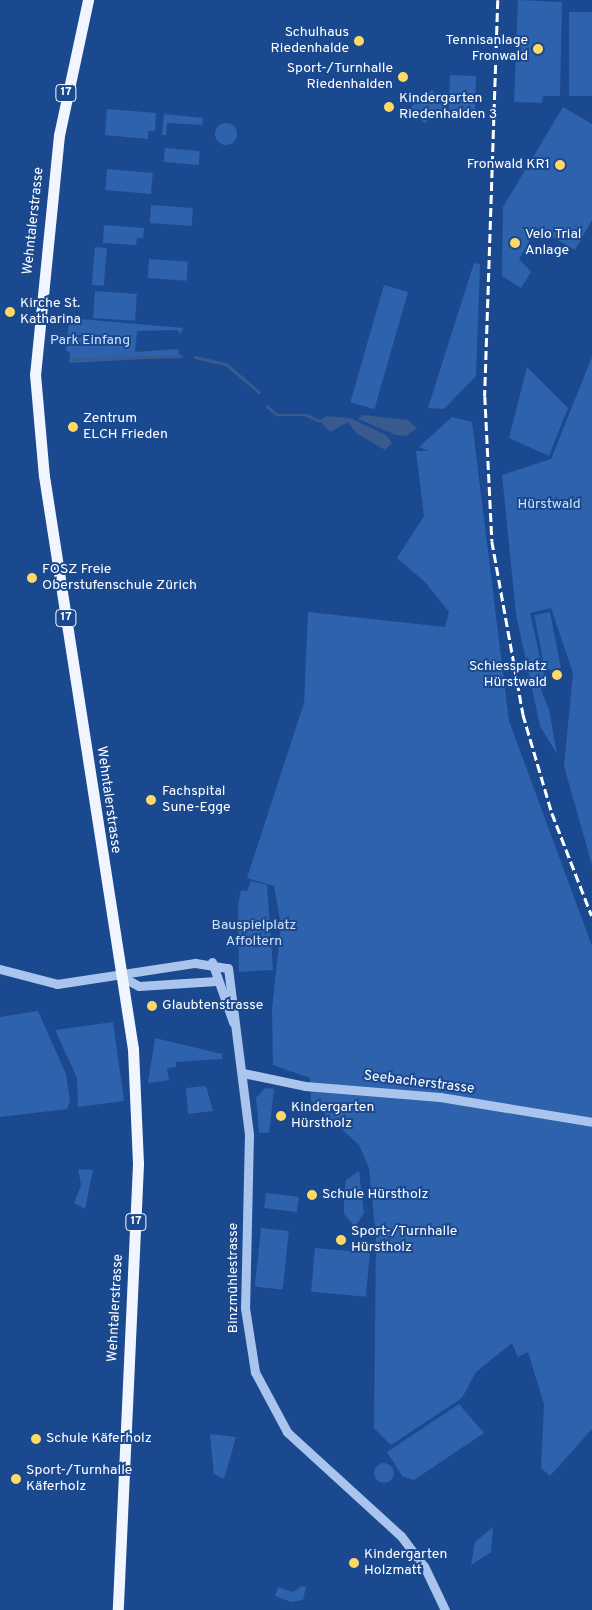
<!DOCTYPE html>
<meta charset="utf-8">
<style>
body{margin:0}
#map{position:relative;width:592px;height:1610px;overflow:hidden;background:#1b498f;font-family:Overpass,sans-serif}
div>[style]{position:absolute}
.green>*{inset:0;background:#2e62ad;transform-origin:0 0}
.round{border-radius:50%}
.water>*{inset:0;background:#395a8e}
.stream>*{height:2.5px;margin:-1.25px;padding:0 1.25px;transform-origin:1.25px;border-radius:1.25px;background:#395a8e}
.tertiary>*{height:9px;margin:-4.5px;padding:0 4.5px;transform-origin:4.5px;border-radius:4.5px;background:#a9c5ee}
.primary>*{height:11px;margin:-5.5px;padding:0 5.5px;transform-origin:5.5px;border-radius:5.5px;background:#f0f5ff}
.rail>*{height:2.5px;margin-top:-1.25px;transform-origin:0;background:repeating-linear-gradient(90deg,#fff 0 9px,transparent 0 13px)}
.dots>*{width:14px;height:14px;translate:-50% -50%;box-sizing:border-box;border:2px solid #1b498f;border-radius:50%}
span{translate:-50% -50%;white-space:nowrap;text-align:center;line-height:1.15;-webkit-text-stroke:4px #1b498f;paint-order:stroke}
.shield-label span{padding:1px 4px;background:#1b498f;border:1px solid;border-radius:4px;-webkit-text-stroke-width:0}
.shield-label{font-size:12px;color:#fff;font-weight:700}
.poi-label{font-size:14px;color:#fff}
.right{translate:-100% -50%;text-align:right}
.left{translate:0 -50%;text-align:left}
.street-label{font-size:14px;color:#fff}
.park-label{font-size:14px;color:#cfe1fa}
</style>
<div id="map">
<div class="green">
<div style="clip-path:polygon(518px 0,562px 2px,560px 96px,543px 96px,542px 103px,514px 102px)"></div>
<div style="left:569px;top:12px;width:23px;height:84px"></div>
<div style="left:450px;top:75px;width:26px;height:35px;rotate:2deg"></div>
<div style="left:432px;top:90px;width:21px;height:27px;rotate:51deg"></div>
<div style="clip-path:polygon(563px 107px,592px 124px,592px 220px,575px 250px,537px 228px,519px 259px,531px 272px,521px 288px,502px 276px,503px 207px)"></div>
<div style="clip-path:polygon(107px 109px,156px 113px,155px 131px,148px 131px,148px 139px,105px 135px)"></div>
<div style="clip-path:polygon(164px 114px,203px 118px,202px 125px,167px 123px,166px 135px,162px 135px)"></div>
<div class="round" style="left:215px;top:123px;width:22px;height:22px"></div>
<div style="left:165px;top:148px;width:35px;height:14px;rotate:5deg"></div>
<div style="left:107px;top:169px;width:46px;height:21px;rotate:5deg"></div>
<div style="left:151px;top:205px;width:42px;height:18px;rotate:4deg"></div>
<div style="clip-path:polygon(104px 225px,144px 228px,143px 238px,137px 238px,136px 245px,103px 243px)"></div>
<div style="left:95px;top:247px;width:12px;height:38px;rotate:5deg"></div>
<div style="left:149px;top:259px;width:39px;height:19px;rotate:4deg"></div>
<div style="clip-path:polygon(474px 263px,480px 264px,476px 376px,444px 409px,428px 408px)"></div>
<div style="left:384px;top:285px;width:25px;height:122px;rotate:16deg"></div>
<div style="left:95px;top:291px;width:42px;height:27px;rotate:4deg"></div>
<div style="clip-path:polygon(69px 318px,183px 328px,180px 335px,178px 330px,137px 331px,135px 352px,178px 349px,180px 357px,69px 363px,70px 352px,66px 351px)"></div>
<div style="clip-path:polygon(592px 357px,592px 865px,564px 766px,573px 673px,551px 608px,530px 613px,544px 675px,541px 690px,549px 709px,557px 754px,540px 726px,516px 614px,502px 475px,551px 459px)"></div>
<div style="clip-path:polygon(527px 367px,568px 408px,549px 456px,509px 438px)"></div>
<div style="clip-path:polygon(452px 417px,472px 422px,509px 721px,592px 946px,592px 1429px,550px 1476px,541px 1468px,544px 1404px,528px 1352px,518px 1357px,512px 1343px,476px 1372px,462px 1398px,391px 1445px,374px 1428px,376px 1237px,369px 1168px,359px 1145px,311px 1101px,310px 1078px,273px 1065px,272px 1009px,281px 925px,274px 886px,247px 878px,304px 703px,308px 612px,445px 627px,449px 612px,426px 583px,397px 558px,424px 516px,416px 451px,429px 451px,419px 447px)"></div>
<div style="left:550px;top:612px;width:57px;height:16px;rotate:79deg"></div>
<div style="clip-path:polygon(251px 881px,267px 885px,273px 970px,239px 972px,238px 906px,241px 890px,247px 891px)"></div>
<div style="clip-path:polygon(38px 1011px,66px 1074px,70px 1101px,67px 1109px,0 1117px,0 1017px)"></div>
<div style="clip-path:polygon(113px 1022px,124px 1101px,78px 1107px,77px 1078px,55px 1030px)"></div>
<div style="clip-path:polygon(155px 1038px,222px 1054px,222px 1059px,176px 1062px,176px 1067px,167px 1068px,169px 1080px,148px 1083px)"></div>
<div style="clip-path:polygon(206px 1086px,213px 1111px,188px 1114px,186px 1088px)"></div>
<div style="clip-path:polygon(265px 1088px,274px 1089px,269px 1133px,259px 1133px,256px 1098px)"></div>
<div style="clip-path:polygon(78px 1169px,93px 1170px,85px 1209px,74px 1203px,81px 1185px)"></div>
<div style="clip-path:polygon(359px 1171px,364px 1213px,355px 1227px,344px 1214px,344px 1196px,346px 1180px)"></div>
<div style="left:266px;top:1193px;width:33px;height:15px;rotate:7deg"></div>
<div style="left:261px;top:1228px;width:28px;height:59px;rotate:6deg"></div>
<div style="left:315px;top:1248px;width:55px;height:44px;rotate:5deg"></div>
<div style="clip-path:polygon(459px 1404px,484px 1433px,414px 1480px,403px 1477px,387px 1452px)"></div>
<div style="clip-path:polygon(210px 1434px,236px 1437px,224px 1479px,214px 1474px)"></div>
<div class="round" style="left:374px;top:1463px;width:20px;height:20px"></div>
<div style="clip-path:polygon(493px 1527px,491px 1552px,471px 1565px,475px 1542px)"></div>
<div style="clip-path:polygon(302px 1586px,306px 1587px,303px 1600px,291px 1602px,275px 1596px,278px 1587px,293px 1592px)"></div>
</div>
<div class="water">
<div style="clip-path:polygon(363px 415px,408px 420px,417px 428px,406px 436px,396px 435px,358px 419px)"></div>
<div style="clip-path:polygon(326px 416px,350px 418px,386px 435px,392px 443px,385px 450px,356px 433px,348px 422px,330px 432px,320px 421px)"></div>
</div>
<div class="stream">
<div style="left:195px;top:357px;width:32px;rotate:13deg"></div>
<div style="left:226px;top:364px;width:43px;rotate:40.3deg"></div>
<div style="left:72px;top:359px;width:109px;rotate:-1.6deg"></div>
<div style="left:267px;top:406px;width:13px;rotate:42deg"></div>
<div style="left:277px;top:415px;width:29px"></div>
<div style="left:306px;top:415px;width:15px;rotate:23deg"></div>
</div>
<div class="tertiary">
<div style="left:212px;top:962px;width:64px;rotate:70.7deg"></div>
<div style="left:228px;top:968px;width:167px;rotate:82.8deg"></div>
<div style="left:249px;top:1134px;width:174px;rotate:91.3deg"></div>
<div style="left:245px;top:1308px;width:65px;rotate:81.1deg"></div>
<div style="left:255px;top:1372px;width:68px;rotate:61.9deg"></div>
<div style="left:287px;top:1432px;width:154px;rotate:42.4deg"></div>
<div style="left:401px;top:1536px;width:38px;rotate:53deg"></div>
<div style="left:424px;top:1566px;width:49px;rotate:64.5deg"></div>
<div style="left:0;top:969px;width:59px;rotate:14.7deg"></div>
<div style="left:57px;top:984px;width:140px;rotate:-8.7deg"></div>
<div style="left:195px;top:963px;width:33px;rotate:9deg"></div>
<div style="left:122px;top:977px;width:19px;rotate:28deg"></div>
<div style="left:139px;top:986px;width:77px;rotate:-3.7deg"></div>
<div style="left:243px;top:1073px;width:63px;rotate:11.8deg"></div>
<div style="left:305px;top:1086px;width:135px;rotate:4.7deg"></div>
<div style="left:440px;top:1097px;width:154px;rotate:9.3deg"></div>
</div>
<div class="primary">
<div style="left:88px;top:0;width:138px;rotate:102.1deg"></div>
<div style="left:59px;top:135px;width:240px;rotate:95.7deg"></div>
<div style="left:35px;top:374px;width:102px;rotate:85deg"></div>
<div style="left:44px;top:476px;width:580px;rotate:81.17deg"></div>
<div style="left:133px;top:1049px;width:115px;rotate:87.5deg"></div>
<div style="left:138px;top:1164px;width:446px;rotate:92.6deg"></div>
</div>
<div class="rail">
<div style="left:498px;top:0;width:396px;rotate:91.9deg"></div>
<div style="left:485px;top:396px;width:145px;rotate:87.2deg"></div>
<div style="left:492px;top:541px;width:176px;rotate:79.8deg"></div>
<div style="left:523px;top:714px;width:103px;rotate:73.7deg"></div>
<div style="left:552px;top:813px;width:110px;rotate:68.8deg"></div>
</div>
<div class="dots">
<div style="left:359px;top:41px;background:#ffd966"></div>
<div style="left:538px;top:49px;background:#ffd966"></div>
<div style="left:403px;top:77px;background:#ffd966"></div>
<div style="left:389px;top:107px;background:#ffd966"></div>
<div style="left:560px;top:165px;background:#ffd966"></div>
<div style="left:515px;top:243px;background:#ffd966"></div>
<div style="left:10px;top:312px;background:#ffd966"></div>
<div style="left:73px;top:427px;background:#ffd966"></div>
<div style="left:32px;top:578px;background:#ffd966"></div>
<div style="left:557px;top:675px;background:#ffd966"></div>
<div style="left:151px;top:800px;background:#ffd966"></div>
<div style="left:152px;top:1006px;background:#ffd966"></div>
<div style="left:281px;top:1116px;background:#ffd966"></div>
<div style="left:312px;top:1195px;background:#ffd966"></div>
<div style="left:341px;top:1240px;background:#ffd966"></div>
<div style="left:36px;top:1439px;background:#ffd966"></div>
<div style="left:16px;top:1479px;background:#ffd966"></div>
<div style="left:354px;top:1563px;background:#ffd966"></div>
</div>
<div class="shield-label">
<span style="left:66px;top:93px">17</span>
<span style="left:66px;top:618px">17</span>
<span style="left:136px;top:1222px">17</span>
</div>
<div class="poi-label">
<span class="right" style="left:349px;top:41px">Schulhaus<br>Riedenhalde</span>
<span class="right" style="left:528px;top:49px">Tennisanlage<br>Fronwald</span>
<span class="right" style="left:393px;top:77px">Sport-/Turnhalle<br>Riedenhalden</span>
<span class="left" style="left:399px;top:107px">Kindergarten<br>Riedenhalden 3</span>
<span class="right" style="left:550px;top:165px">Fronwald KR1</span>
<span class="left" style="left:525px;top:243px">Velo Trial<br>Anlage</span>
<span class="left" style="left:20px;top:312px">Kirche St.<br>Katharina</span>
<span class="left" style="left:83px;top:427px">Zentrum<br>ELCH Frieden</span>
<span class="left" style="left:42px;top:578px">FOSZ Freie<br>Oberstufenschule Zürich</span>
<span class="right" style="left:547px;top:675px">Schiessplatz<br>Hürstwald</span>
<span class="left" style="left:162px;top:800px">Fachspital<br>Sune-Egge</span>
<span class="left" style="left:162px;top:1006px">Glaubtenstrasse</span>
<span class="left" style="left:291px;top:1116px">Kindergarten<br>Hürstholz</span>
<span class="left" style="left:322px;top:1195px">Schule Hürstholz</span>
<span class="left" style="left:351px;top:1240px">Sport-/Turnhalle<br>Hürstholz</span>
<span class="left" style="left:46px;top:1439px">Schule Käferholz</span>
<span class="left" style="left:26px;top:1479px">Sport-/Turnhalle<br>Käferholz</span>
<span class="left" style="left:364px;top:1563px">Kindergarten<br>Holzmatt</span>
</div>
<div class="street-label">
<span style="left:34px;top:221px;rotate:-84deg">Wehntalerstrasse</span>
<span style="left:108px;top:800px;rotate:82deg">Wehntalerstrasse</span>
<span style="left:419px;top:1083px;rotate:7deg">Seebacherstrasse</span>
<span style="left:234px;top:1278px;rotate:-90deg">Binzmühlestrasse</span>
<span style="left:116px;top:1308px;rotate:-87deg">Wehntalerstrasse</span>
</div>
<div class="park-label">
<span style="left:90px;top:341px">Park Einfang</span>
<span style="left:549px;top:505px">Hürstwald</span>
<span style="left:254px;top:934px">Bauspielplatz<br>Affoltern</span>
</div>
</div>
